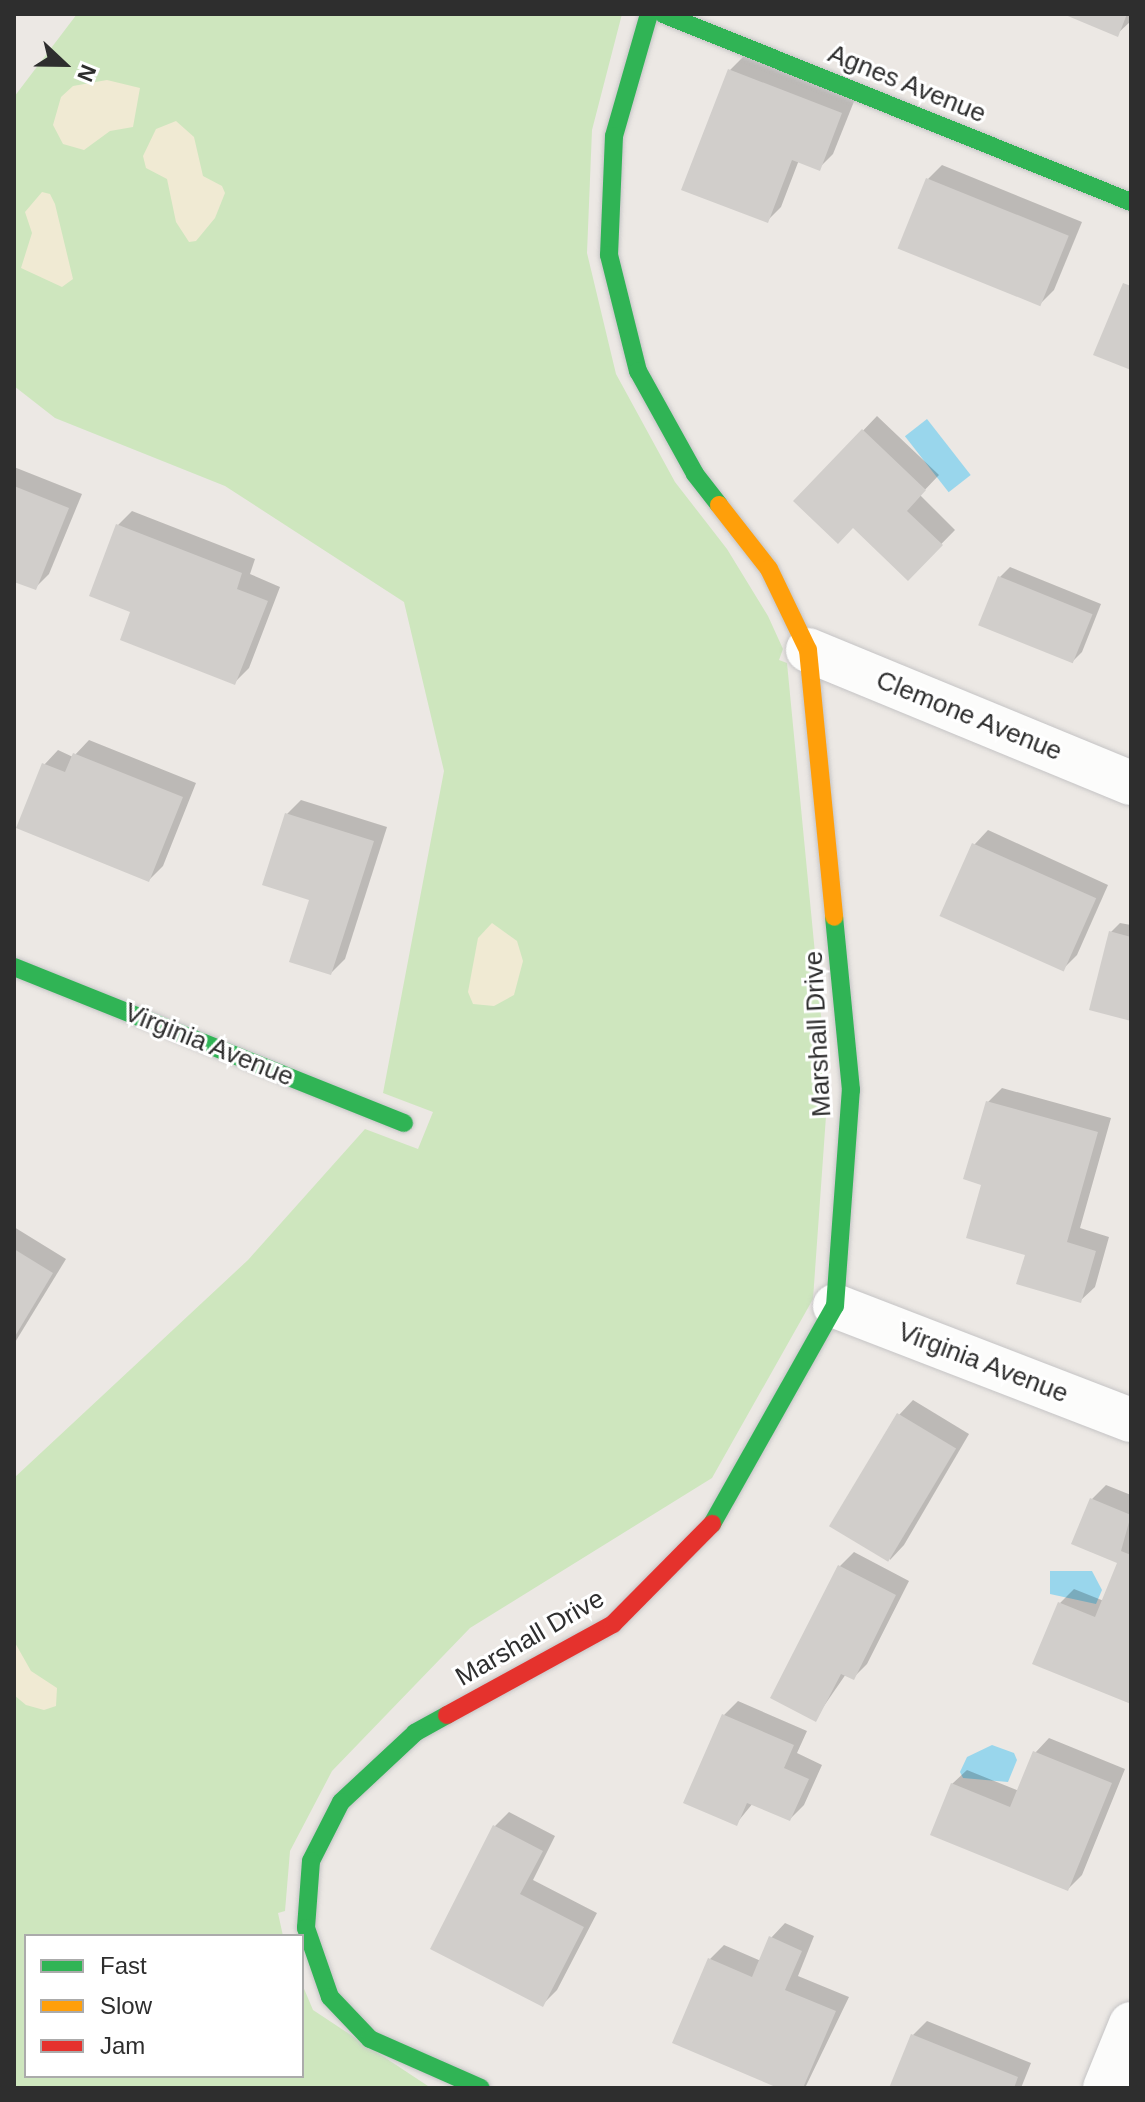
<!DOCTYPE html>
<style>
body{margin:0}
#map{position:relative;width:1145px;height:2102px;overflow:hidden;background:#ece8e4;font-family:Helvetica,sans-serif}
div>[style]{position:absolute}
.green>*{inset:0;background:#cee6be}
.sand>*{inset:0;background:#f0ead3}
.water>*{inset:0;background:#99d6ec;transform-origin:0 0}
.shadow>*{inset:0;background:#0003}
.building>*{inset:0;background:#d1cecb;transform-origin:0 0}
.roads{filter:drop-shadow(0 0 2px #c5c4c5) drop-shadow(0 0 2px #c5c4c5)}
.street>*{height:44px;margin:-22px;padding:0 22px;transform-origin:22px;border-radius:22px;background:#fcfcfb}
.fast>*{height:18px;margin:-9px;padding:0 9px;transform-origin:9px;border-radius:9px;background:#30b455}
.slow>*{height:18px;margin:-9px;padding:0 9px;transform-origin:9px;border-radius:9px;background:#ff9f0a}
.jam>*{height:18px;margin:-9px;padding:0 9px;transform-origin:9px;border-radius:9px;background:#e5322d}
span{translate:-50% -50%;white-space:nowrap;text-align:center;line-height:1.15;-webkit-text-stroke:6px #fff;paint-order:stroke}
.street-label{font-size:26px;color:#2e2e2e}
.frame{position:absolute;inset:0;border:16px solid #2e2e2e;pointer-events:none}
.legend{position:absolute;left:24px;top:1934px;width:280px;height:144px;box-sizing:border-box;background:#fff;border:2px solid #ababab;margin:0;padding:10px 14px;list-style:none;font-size:24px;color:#2e2e2e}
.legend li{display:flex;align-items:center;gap:16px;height:40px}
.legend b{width:40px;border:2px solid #ababab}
.north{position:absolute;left:24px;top:24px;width:80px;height:80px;-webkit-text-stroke:6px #fff;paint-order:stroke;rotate:112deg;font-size:22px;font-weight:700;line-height:32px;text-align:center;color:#2e2e2e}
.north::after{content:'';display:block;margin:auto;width:28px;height:36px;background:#2e2e2e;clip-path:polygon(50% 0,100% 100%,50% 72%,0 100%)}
</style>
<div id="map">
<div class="green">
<div style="clip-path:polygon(77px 14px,622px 14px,592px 130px,587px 253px,616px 374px,675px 482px,727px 549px,768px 616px,783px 649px,779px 660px,787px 663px,828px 1088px,813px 1299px,712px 1478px,470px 1628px,332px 1771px,290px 1851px,285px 1911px,278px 1913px,283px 1936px,26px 1936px,26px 2076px,302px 2076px,302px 1984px,313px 2010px,431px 2088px,14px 2088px,14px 1478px,248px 1260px,365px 1129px,418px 1149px,433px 1112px,383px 1093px,444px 771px,404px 602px,225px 486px,55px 418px,14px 386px,14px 97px)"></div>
</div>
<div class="sand">
<div style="clip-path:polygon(107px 80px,140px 88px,133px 127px,110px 131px,84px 150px,63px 144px,53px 125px,61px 97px,73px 86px)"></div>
<div style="clip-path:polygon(176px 121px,194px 137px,203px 176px,222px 186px,225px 193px,215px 218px,196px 241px,189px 242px,176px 222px,167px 179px,146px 168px,143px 156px,156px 129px)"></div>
<div style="clip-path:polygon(42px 192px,50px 194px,55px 204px,73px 279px,62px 287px,21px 268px,32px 233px,25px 212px)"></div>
<div style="clip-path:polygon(492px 923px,517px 941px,523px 961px,514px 995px,494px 1006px,473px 1004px,468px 992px,478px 938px)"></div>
<div style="clip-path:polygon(14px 1641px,31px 1671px,57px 1688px,56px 1706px,44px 1710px,26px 1705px,14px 1695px)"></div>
</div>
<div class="water">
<div style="left:927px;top:419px;width:71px;height:28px;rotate:52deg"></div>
<div style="clip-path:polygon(1050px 1571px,1092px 1571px,1102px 1590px,1096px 1604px,1050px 1594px)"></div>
<div style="clip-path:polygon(992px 1745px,1014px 1753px,1017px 1760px,1008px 1782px,963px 1778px,960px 1772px,967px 1757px)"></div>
</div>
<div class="shadow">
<div style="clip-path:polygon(1068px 14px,1131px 14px,1131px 21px,1117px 34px)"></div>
<div style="clip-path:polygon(744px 56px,855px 99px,833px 154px,819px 168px,799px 160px,781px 207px,767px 221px,730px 70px)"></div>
<div style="clip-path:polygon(942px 165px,1082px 222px,1054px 290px,1040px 304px,928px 179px)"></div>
<div style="clip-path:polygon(877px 416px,939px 475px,920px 495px,955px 530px,908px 578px,853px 526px,796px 501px)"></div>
<div style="clip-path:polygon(14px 467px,82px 494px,49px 574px,35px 588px,14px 579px)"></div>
<div style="clip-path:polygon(132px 511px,255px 559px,250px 574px,280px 587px,249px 668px,235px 682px,133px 611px,118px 525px)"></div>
<div style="clip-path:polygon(1010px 567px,1101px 604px,1082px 652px,1073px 661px,981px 624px,1000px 577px)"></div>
<div style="clip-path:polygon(89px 740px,196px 783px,163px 866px,149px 880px,44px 765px,58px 750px,73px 757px)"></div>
<div style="clip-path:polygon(301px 800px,387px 827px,345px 959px,331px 973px,287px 814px)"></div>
<div style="clip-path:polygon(988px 830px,1108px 885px,1077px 955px,1063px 969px,974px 845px)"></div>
<div style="clip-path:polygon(1120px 923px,1131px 925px,1131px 1019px,1111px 932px)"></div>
<div style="clip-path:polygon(1002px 1088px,1111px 1118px,1080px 1228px,1109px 1237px,1095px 1287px,1080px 1301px,1027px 1253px,983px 1183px,988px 1102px)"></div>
<div style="clip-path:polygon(14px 1227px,66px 1259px,14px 1344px)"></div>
<div style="clip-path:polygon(913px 1400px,969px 1434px,904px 1545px,890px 1560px,899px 1415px)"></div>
<div style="clip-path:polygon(1106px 1485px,1131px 1495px,1131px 1702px,1060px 1603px,1074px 1589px,1104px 1601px,1120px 1562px,1092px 1499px)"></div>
<div style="clip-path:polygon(854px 1552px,909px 1581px,867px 1664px,853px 1678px,846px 1674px,815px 1719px,839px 1567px)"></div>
<div style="clip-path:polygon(738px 1701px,807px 1731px,797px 1753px,822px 1765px,804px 1805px,790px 1819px,753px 1803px,736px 1824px,724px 1715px)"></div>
<div style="clip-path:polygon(1049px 1738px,1125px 1769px,1082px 1875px,1068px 1889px,952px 1784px,967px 1770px,1019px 1791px,1035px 1753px)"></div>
<div style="clip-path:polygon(509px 1812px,555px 1836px,533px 1880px,597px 1913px,557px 1990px,543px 2004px,494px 1827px)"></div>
<div style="clip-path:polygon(785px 1923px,814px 1936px,798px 1976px,849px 1997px,805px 2088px,783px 2088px,710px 1959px,724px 1945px,761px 1961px,771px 1938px)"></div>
<div style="clip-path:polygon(927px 2021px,1031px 2063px,1021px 2088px,891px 2088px,913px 2035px)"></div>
</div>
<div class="building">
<div style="clip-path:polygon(1063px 14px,1127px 14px,1118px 37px)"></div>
<div style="clip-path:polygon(728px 69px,842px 113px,820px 171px,792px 160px,768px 223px,681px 190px)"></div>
<div style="left:926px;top:178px;width:154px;height:76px;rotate:22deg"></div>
<div style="clip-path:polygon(1123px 283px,1131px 286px,1131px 370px,1093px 355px)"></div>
<div style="clip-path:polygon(862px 429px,926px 490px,907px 511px,943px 545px,908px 581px,853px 528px,838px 544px,793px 501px)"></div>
<div style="clip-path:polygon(14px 486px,69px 508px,36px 590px,14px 582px)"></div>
<div style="clip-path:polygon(116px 524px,242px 573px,237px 589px,268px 601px,235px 685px,120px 640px,130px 612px,89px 596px)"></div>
<div style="left:998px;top:576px;width:102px;height:53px;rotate:22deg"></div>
<div style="clip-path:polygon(73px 753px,183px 797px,149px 882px,16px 828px,42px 763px,65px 772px)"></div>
<div style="clip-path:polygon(285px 813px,374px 841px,331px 975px,289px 962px,309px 900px,262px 885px)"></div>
<div style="left:972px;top:843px;width:136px;height:80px;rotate:24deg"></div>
<div style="clip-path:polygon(1109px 931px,1131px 937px,1131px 1021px,1089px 1010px)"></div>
<div style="clip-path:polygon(986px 1101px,1098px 1132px,1067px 1242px,1096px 1251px,1081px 1303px,1016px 1284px,1025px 1255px,966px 1238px,981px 1185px,963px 1179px)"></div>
<div style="clip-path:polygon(14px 1249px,53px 1273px,14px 1338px)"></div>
<div style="left:897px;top:1413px;width:69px;height:132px;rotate:31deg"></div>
<div style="clip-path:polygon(1090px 1498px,1131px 1515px,1121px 1551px,1131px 1555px,1131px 1704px,1032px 1664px,1058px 1602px,1095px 1617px,1117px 1563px,1071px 1544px)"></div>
<div style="clip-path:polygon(838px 1565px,896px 1595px,854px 1680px,841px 1674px,816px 1722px,770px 1698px)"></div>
<div style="clip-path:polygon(722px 1714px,794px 1745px,784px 1768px,809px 1779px,790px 1821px,747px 1803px,737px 1826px,683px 1803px)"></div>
<div style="clip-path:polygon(1033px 1751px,1112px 1783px,1068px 1891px,930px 1835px,951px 1783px,1010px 1807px)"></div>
<div style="clip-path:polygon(493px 1825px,543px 1851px,520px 1894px,584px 1927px,543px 2007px,430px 1949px)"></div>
<div style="clip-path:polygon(769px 1936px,802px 1951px,785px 1990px,836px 2011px,803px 2088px,778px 2088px,672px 2043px,708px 1958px,752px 1977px)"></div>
<div style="clip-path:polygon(911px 2034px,1018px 2077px,1014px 2088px,889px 2088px)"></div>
</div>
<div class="roads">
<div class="street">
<div style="left:808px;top:650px;width:349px;rotate:22.4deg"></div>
<div style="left:835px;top:1306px;width:317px;rotate:21.1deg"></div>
<div style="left:1105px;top:2088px;width:69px;rotate:-67.9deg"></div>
</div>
<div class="fast">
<div style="left:649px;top:14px;width:127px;rotate:106deg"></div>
<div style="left:614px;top:136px;width:119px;rotate:92.4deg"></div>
<div style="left:609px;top:255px;width:120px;rotate:76deg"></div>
<div style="left:638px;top:371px;width:118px;rotate:61deg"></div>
<div style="left:695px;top:474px;width:39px;rotate:52deg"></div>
<div style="left:663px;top:14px;width:504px;rotate:21.89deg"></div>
<div style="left:14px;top:967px;width:420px;rotate:21.8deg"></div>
<div style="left:712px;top:1524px;width:250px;rotate:-60.6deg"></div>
<div style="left:835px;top:1306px;width:217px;rotate:-85.8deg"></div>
<div style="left:851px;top:1090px;width:174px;rotate:-95.6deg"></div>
<div style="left:447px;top:1715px;width:37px;rotate:151deg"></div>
<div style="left:415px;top:1733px;width:101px;rotate:137deg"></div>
<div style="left:341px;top:1802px;width:66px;rotate:117deg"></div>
<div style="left:311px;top:1861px;width:67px;rotate:94.3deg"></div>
<div style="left:306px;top:1928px;width:73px;rotate:70.8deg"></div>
<div style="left:330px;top:1997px;width:58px;rotate:46.4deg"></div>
<div style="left:370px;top:2039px;width:121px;rotate:23.8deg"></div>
</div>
<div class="slow">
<div style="left:719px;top:505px;width:81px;rotate:52deg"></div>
<div style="left:769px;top:569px;width:90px;rotate:64.3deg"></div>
<div style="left:808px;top:650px;width:268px;rotate:84.4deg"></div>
</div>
<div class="jam">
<div style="left:447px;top:1715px;width:189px;rotate:-28.7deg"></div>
<div style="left:613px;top:1624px;width:141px;rotate:-45.3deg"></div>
</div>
</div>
<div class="street-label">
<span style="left:907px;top:84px;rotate:22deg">Agnes Avenue</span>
<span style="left:969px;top:716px;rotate:22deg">Clemone Avenue</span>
<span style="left:818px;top:1034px;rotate:-93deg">Marshall Drive</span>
<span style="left:209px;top:1045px;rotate:22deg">Virginia Avenue</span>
<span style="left:983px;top:1363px;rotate:21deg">Virginia Avenue</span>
<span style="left:530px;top:1638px;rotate:-30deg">Marshall Drive</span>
</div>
<div class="frame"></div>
<ul class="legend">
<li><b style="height:10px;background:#30b455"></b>Fast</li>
<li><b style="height:10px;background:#ff9f0a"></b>Slow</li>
<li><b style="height:10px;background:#e5322d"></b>Jam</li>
</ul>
<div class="north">N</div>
</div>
